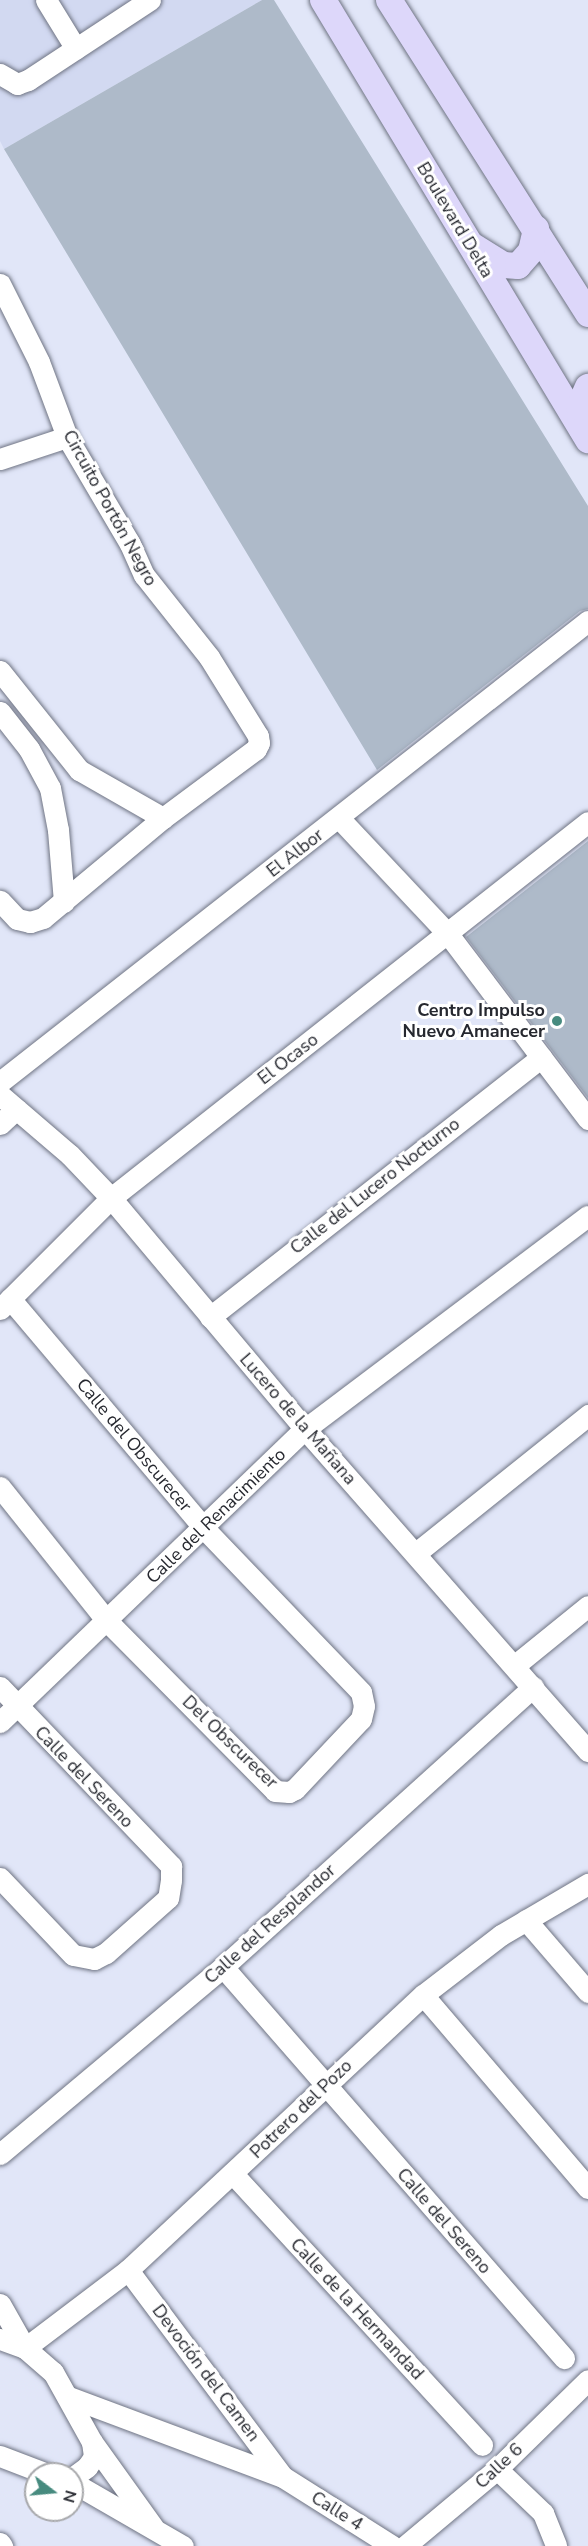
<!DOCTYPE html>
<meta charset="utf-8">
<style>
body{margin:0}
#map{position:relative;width:588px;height:2546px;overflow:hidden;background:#e1e6f8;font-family:"Nunito Sans",sans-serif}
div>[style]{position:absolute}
.built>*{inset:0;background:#d2d9f1}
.building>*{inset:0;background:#aebac9}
.roads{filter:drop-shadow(0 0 2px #6f7483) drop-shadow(0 0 2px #6f7483)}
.minor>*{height:21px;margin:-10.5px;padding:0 10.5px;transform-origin:10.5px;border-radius:10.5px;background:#fff}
.major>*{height:26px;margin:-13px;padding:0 13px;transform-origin:13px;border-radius:13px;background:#ddd7fa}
.dots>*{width:16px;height:16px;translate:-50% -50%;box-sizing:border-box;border:3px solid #fff;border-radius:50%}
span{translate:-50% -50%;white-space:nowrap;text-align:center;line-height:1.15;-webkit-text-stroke:6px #fff;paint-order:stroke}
.street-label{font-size:18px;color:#26282f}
.poi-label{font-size:18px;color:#26282f;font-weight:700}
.right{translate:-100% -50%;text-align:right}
.north{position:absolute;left:24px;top:2462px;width:60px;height:60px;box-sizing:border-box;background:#fff;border:2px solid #a8a9ac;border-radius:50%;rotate:106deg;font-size:16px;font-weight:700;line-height:24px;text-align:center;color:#26282f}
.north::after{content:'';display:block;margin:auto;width:21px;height:27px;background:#478b7f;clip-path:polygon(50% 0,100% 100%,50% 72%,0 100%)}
</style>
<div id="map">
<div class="built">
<div style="clip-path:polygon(0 0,262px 0,4px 149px,0 141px)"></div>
</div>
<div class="building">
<div style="clip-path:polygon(262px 0,274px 0,588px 506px,588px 609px,580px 611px,377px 770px,4px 149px)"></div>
<div style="clip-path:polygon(588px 841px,588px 1098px,466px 937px)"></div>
</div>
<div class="roads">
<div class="minor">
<div style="left:46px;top:0;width:57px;rotate:58.5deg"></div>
<div style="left:0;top:74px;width:20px;rotate:30deg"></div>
<div style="left:17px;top:84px;width:12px;rotate:-20deg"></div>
<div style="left:28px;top:80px;width:146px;rotate:-33.3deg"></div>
<div style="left:0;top:284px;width:87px;rotate:63.4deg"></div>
<div style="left:39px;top:362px;width:80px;rotate:69.5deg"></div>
<div style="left:67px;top:437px;width:124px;rotate:59.5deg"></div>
<div style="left:130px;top:544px;width:34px;rotate:66deg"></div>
<div style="left:144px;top:575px;width:105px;rotate:51.6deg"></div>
<div style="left:209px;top:657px;width:93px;rotate:58.2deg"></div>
<div style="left:258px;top:736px;width:7px;rotate:82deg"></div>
<div style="left:259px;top:743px;width:7px;rotate:117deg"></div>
<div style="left:256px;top:749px;width:116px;rotate:143.4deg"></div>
<div style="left:163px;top:818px;width:156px;rotate:140.2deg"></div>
<div style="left:43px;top:918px;width:14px;rotate:163deg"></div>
<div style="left:30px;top:922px;width:13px;rotate:-167deg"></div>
<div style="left:17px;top:919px;width:25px;rotate:-133deg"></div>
<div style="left:0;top:459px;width:71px;rotate:-18.2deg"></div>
<div style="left:0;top:671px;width:127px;rotate:51.4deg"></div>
<div style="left:79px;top:770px;width:97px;rotate:29.7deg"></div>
<div style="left:0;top:712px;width:47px;rotate:51.9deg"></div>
<div style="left:29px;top:749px;width:44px;rotate:61.7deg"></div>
<div style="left:50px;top:788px;width:43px;rotate:79.2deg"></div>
<div style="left:58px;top:830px;width:72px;rotate:85.2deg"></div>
<div style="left:339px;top:818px;width:159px;rotate:46.8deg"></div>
<div style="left:448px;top:934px;width:232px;rotate:52.9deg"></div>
<div style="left:0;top:1082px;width:747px;rotate:-38.1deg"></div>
<div style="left:0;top:1095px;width:92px;rotate:40.6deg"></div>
<div style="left:70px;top:1155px;width:59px;rotate:46.4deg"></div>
<div style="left:111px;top:1198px;width:302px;rotate:50deg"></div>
<div style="left:305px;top:1429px;width:429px;rotate:48.7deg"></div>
<div style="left:0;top:1124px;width:22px;rotate:-43deg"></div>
<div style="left:0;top:1309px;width:157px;rotate:-45deg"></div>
<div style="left:111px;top:1198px;width:607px;rotate:-38.25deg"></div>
<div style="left:210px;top:1317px;width:421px;rotate:-38.1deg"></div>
<div style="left:0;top:1487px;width:171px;rotate:51.4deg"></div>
<div style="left:107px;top:1621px;width:239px;rotate:45.3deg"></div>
<div style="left:275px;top:1791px;width:14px;rotate:4deg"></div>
<div style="left:289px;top:1792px;width:7px;rotate:-27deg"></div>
<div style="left:295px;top:1789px;width:96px;rotate:-46.7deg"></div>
<div style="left:361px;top:1719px;width:13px;rotate:-77deg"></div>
<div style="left:364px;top:1706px;width:14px;rotate:-102deg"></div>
<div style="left:361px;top:1692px;width:228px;rotate:-133.8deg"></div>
<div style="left:203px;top:1527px;width:299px;rotate:-130.2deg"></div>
<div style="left:416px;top:1553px;width:221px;rotate:-38.7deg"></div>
<div style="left:514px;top:1666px;width:95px;rotate:-39deg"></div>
<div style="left:0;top:1687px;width:248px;rotate:46.3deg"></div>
<div style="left:171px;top:1866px;width:14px;rotate:90deg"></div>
<div style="left:171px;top:1880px;width:18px;rotate:99deg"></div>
<div style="left:168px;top:1898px;width:83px;rotate:138.4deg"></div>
<div style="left:106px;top:1953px;width:13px;rotate:153deg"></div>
<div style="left:94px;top:1959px;width:21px;rotate:-169deg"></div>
<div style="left:73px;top:1955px;width:106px;rotate:-133.5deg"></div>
<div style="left:0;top:1722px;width:423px;rotate:-43.9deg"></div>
<div style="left:305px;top:1429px;width:354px;rotate:-37deg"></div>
<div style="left:526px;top:1920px;width:95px;rotate:49.3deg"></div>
<div style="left:223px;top:1967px;width:519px;rotate:48.91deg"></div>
<div style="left:423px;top:1995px;width:254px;rotate:49.5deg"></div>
<div style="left:0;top:2154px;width:291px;rotate:-40deg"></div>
<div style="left:223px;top:1967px;width:418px;rotate:-42.1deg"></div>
<div style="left:233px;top:2174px;width:368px;rotate:47.4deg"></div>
<div style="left:128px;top:2270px;width:257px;rotate:53.2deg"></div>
<div style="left:0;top:2304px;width:51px;rotate:60.4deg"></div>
<div style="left:0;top:2339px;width:27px;rotate:20deg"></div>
<div style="left:25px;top:2348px;width:37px;rotate:41deg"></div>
<div style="left:53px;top:2372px;width:80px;rotate:60.9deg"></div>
<div style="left:92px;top:2442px;width:15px;rotate:82deg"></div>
<div style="left:94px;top:2457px;width:12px;rotate:125deg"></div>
<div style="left:87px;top:2467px;width:19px;rotate:144deg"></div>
<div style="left:25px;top:2348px;width:129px;rotate:-37.1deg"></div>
<div style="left:128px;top:2270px;width:403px;rotate:-43deg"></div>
<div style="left:423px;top:1995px;width:98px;rotate:-37.6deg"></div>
<div style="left:501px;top:1935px;width:101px;rotate:-30.4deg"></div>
<div style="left:69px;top:2397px;width:228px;rotate:20.5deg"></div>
<div style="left:283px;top:2477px;width:129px;rotate:32.3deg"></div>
<div style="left:92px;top:2442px;width:105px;rotate:54.3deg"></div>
<div style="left:0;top:2456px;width:50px;rotate:21deg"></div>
<div style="left:497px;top:2469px;width:64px;rotate:43.7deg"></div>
<div style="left:543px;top:2513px;width:35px;rotate:68deg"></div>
<div style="left:72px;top:2482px;width:128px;rotate:30deg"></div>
<div style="left:0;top:2543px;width:4px;rotate:56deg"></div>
<div style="left:405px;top:2546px;width:120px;rotate:-39.9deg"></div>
<div style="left:497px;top:2469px;width:127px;rotate:-44.4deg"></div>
</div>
<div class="major">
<div style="left:323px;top:0;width:514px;rotate:58.94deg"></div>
<div style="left:389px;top:0;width:372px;rotate:57.6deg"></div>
<div style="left:473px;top:246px;width:36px;rotate:32deg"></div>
<div style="left:503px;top:265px;width:15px;rotate:4deg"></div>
<div style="left:518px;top:266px;width:20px;rotate:-49deg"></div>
<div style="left:531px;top:251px;width:23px;rotate:-77deg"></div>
<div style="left:582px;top:429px;width:22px;rotate:-98deg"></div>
<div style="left:579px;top:407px;width:22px;rotate:-66deg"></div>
</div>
</div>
<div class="dots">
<div style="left:557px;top:1021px;background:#478b7f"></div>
</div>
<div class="street-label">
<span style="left:455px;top:220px;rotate:59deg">Boulevard Delta</span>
<span style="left:110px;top:508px;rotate:61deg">Circuito Portón Negro</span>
<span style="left:295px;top:853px;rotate:-38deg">El Albor</span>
<span style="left:288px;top:1059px;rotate:-38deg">El Ocaso</span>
<span style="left:375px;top:1186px;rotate:-38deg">Calle del Lucero Nocturno</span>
<span style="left:298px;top:1419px;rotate:49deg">Lucero de la Mañana</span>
<span style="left:134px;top:1445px;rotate:50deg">Calle del Obscurecer</span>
<span style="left:216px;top:1516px;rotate:-44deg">Calle del Renacimiento</span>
<span style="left:230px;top:1742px;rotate:44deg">Del Obscurecer</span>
<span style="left:84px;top:1777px;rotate:46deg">Calle del Sereno</span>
<span style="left:270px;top:1924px;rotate:-42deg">Calle del Resplandor</span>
<span style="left:301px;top:2109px;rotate:-44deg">Potrero del Pozo</span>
<span style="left:444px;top:2221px;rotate:49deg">Calle del Sereno</span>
<span style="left:357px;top:2309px;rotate:47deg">Calle de la Hermandad</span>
<span style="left:206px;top:2373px;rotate:53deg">Devoción del Camen</span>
<span style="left:499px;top:2466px;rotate:-43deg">Calle 6</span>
<span style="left:337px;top:2511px;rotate:32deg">Calle 4</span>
</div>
<div class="poi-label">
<span class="right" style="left:545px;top:1021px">Centro Impulso<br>Nuevo Amanecer</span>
</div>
<div class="north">N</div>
</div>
